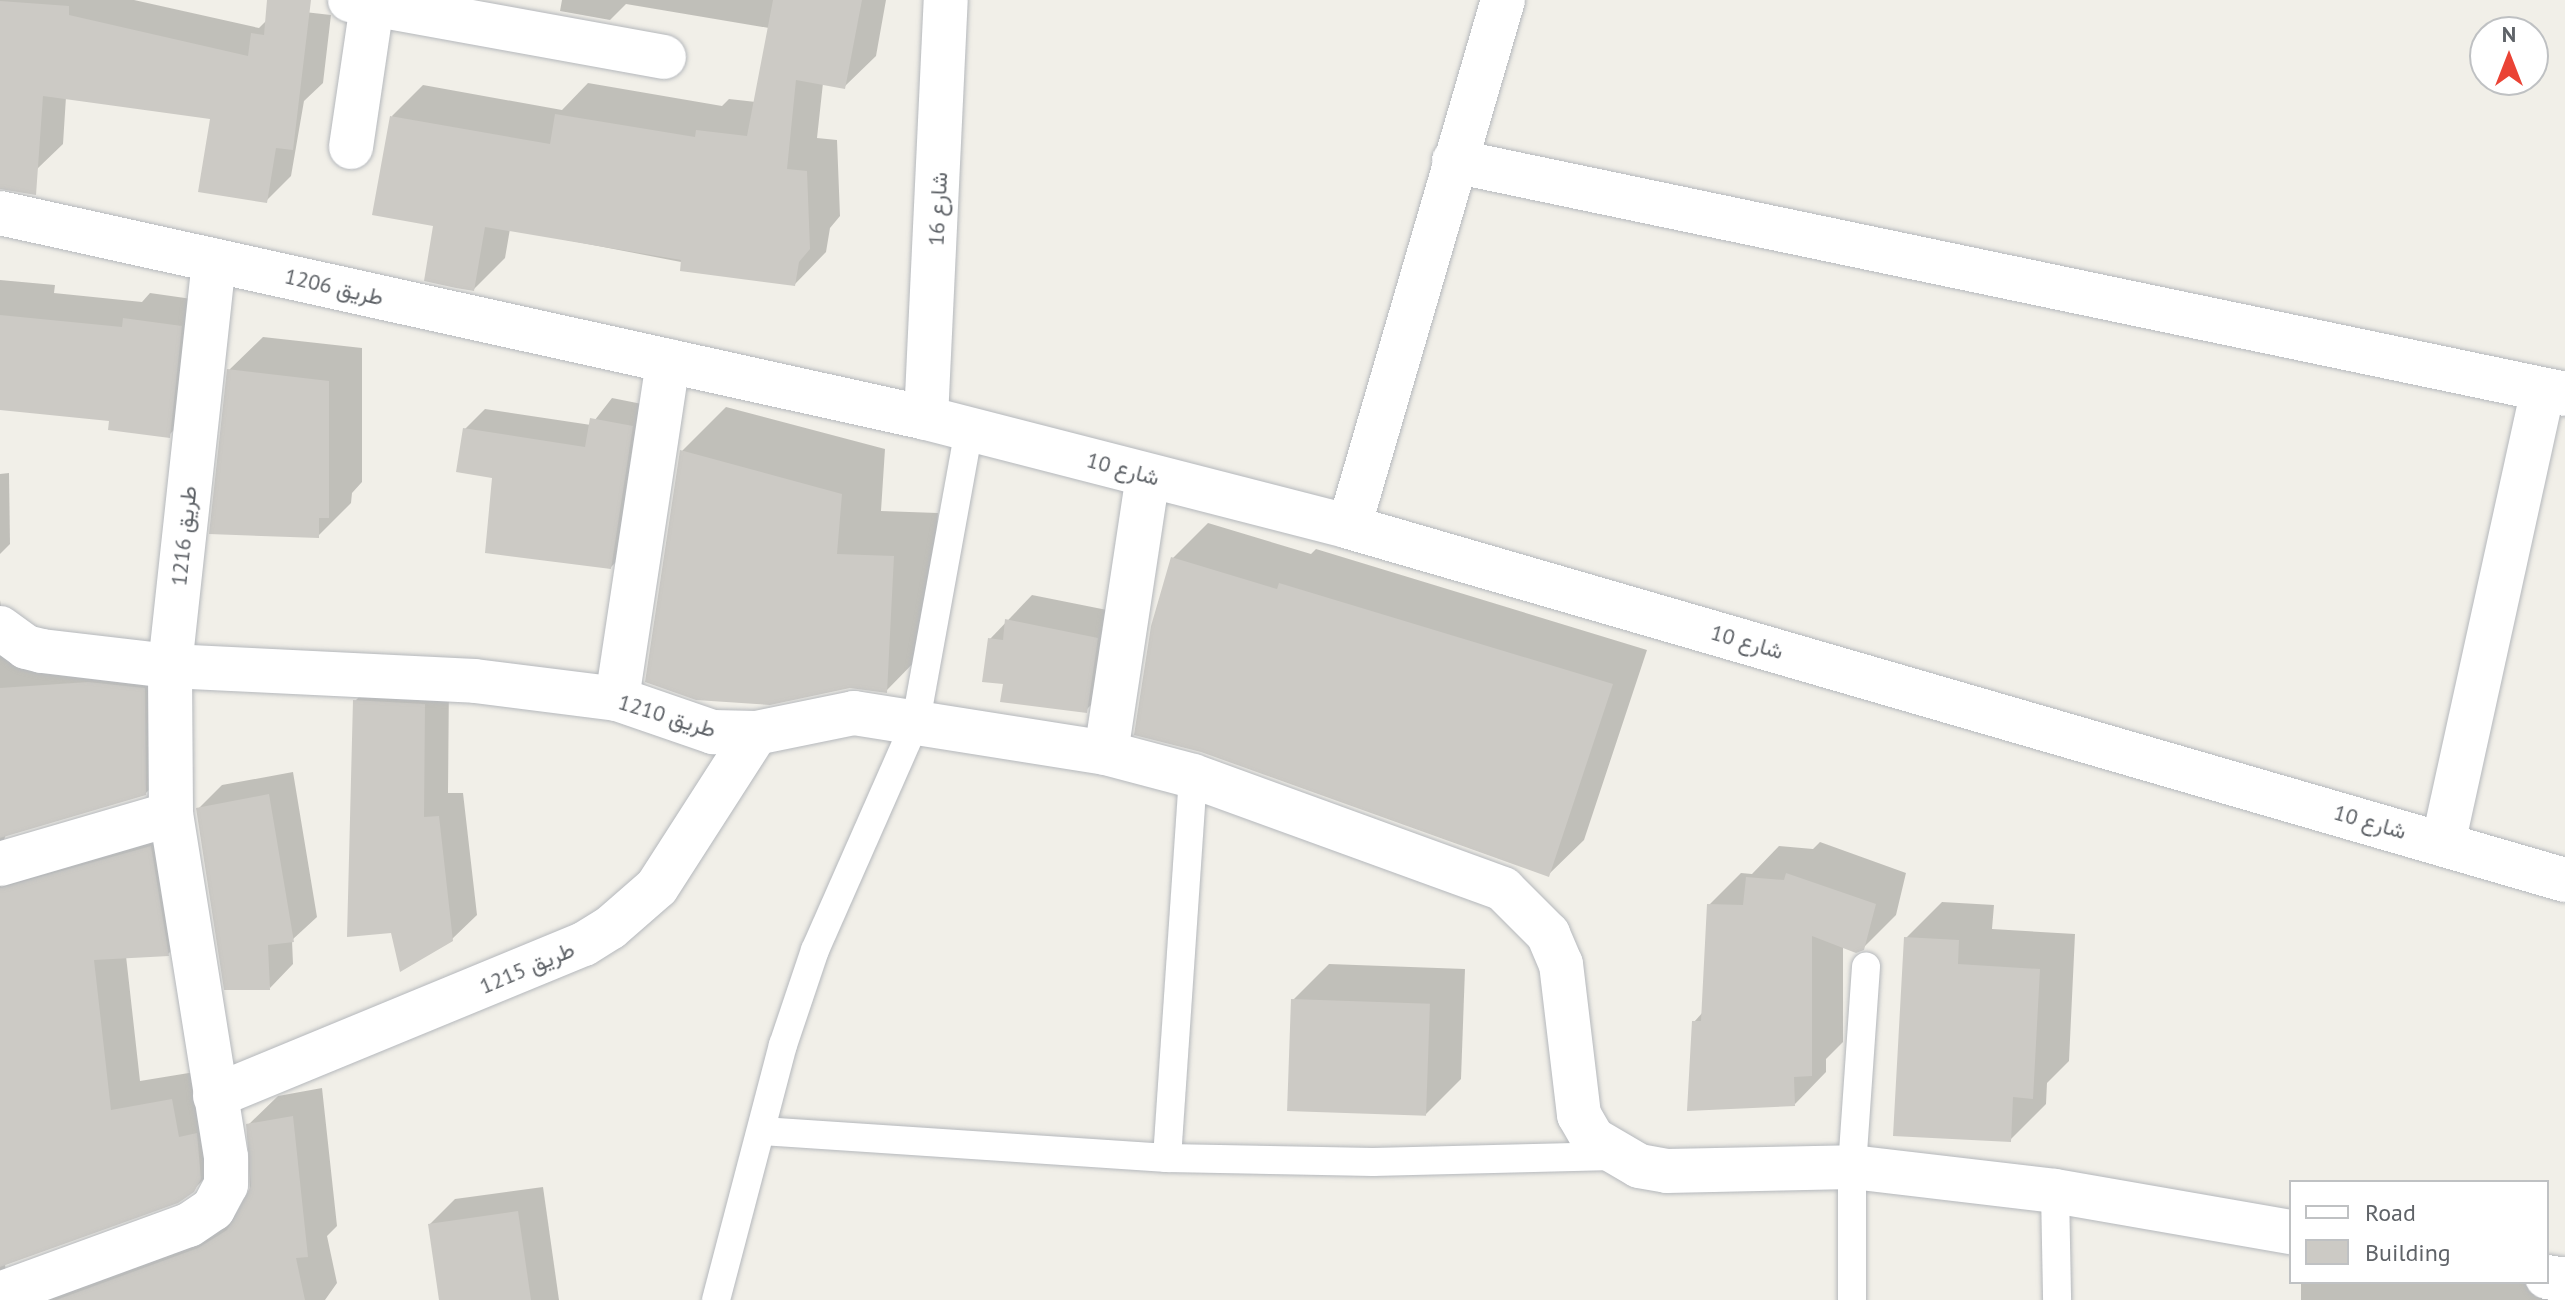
<!DOCTYPE html>
<meta charset="utf-8">
<style>
body{margin:0}
#map{position:relative;width:2565px;height:1300px;overflow:hidden;background:#f1efe8;font-family:"PT Sans",Vazirmatn,sans-serif}
div>[style]{position:absolute}
.shadow>*{inset:0;background:#0003;transform-origin:0 0}
.building>*{inset:0;background:#cccac5;transform-origin:0 0}
.roads{filter:drop-shadow(0 0 2px #b5b8bc) drop-shadow(0 0 2px #b5b8bc)}
.lane>*{height:28px;margin:-14px;padding:0 14px;transform-origin:14px;border-radius:14px;background:#fff}
.street>*{height:44px;margin:-22px;padding:0 22px;transform-origin:22px;border-radius:22px;background:#fff}
span{translate:-50% -50%;white-space:nowrap;text-align:center;line-height:1.15;-webkit-text-stroke:6px #fff;paint-order:stroke}
.street-label{font-size:22px;color:#5f6368}
.legend{position:absolute;left:2289px;top:1180px;width:260px;height:104px;box-sizing:border-box;background:#fff;border:2px solid #bfc1c3;margin:0;padding:10px 14px;list-style:none;font-size:24px;color:#5f6368}
.legend li{display:flex;align-items:center;gap:16px;height:40px}
.legend b{width:40px;border:2px solid #bfc1c3}
.north{position:absolute;left:2469px;top:16px;width:80px;height:80px;box-sizing:border-box;background:#fff;border:2px solid #bfc1c3;border-radius:50%;rotate:0deg;font-size:22px;font-weight:700;line-height:32px;text-align:center;color:#5f6368}
.north::after{content:'';display:block;margin:auto;width:28px;height:36px;background:#ea4335;clip-path:polygon(50% 0,100% 100%,50% 72%,0 100%)}
</style>
<div id="map">
<div class="shadow">
<div style="clip-path:polygon(0 0,134px 0,259px 28px,278px 9px,331px 15px,323px 83px,304px 101px,291px 176px,266px 201px,212px 117px,66px 97px,63px 144px,37px 169px,0 166px)"></div>
<div style="clip-path:polygon(562px 0,886px 0,876px 56px,844px 87px,823px 83px,817px 138px,837px 140px,840px 216px,830px 228px,826px 252px,795px 284px,510px 229px,505px 258px,474px 289px,435px 225px,392px 116px,423px 85px,562px 110px,588px 83px,722px 106px,729px 99px,756px 102px,769px 28px,626px 4px,610px 20px,560px 11px)"></div>
<div style="clip-path:polygon(0 280px,55px 285px,54px 293px,142px 302px,150px 293px,206px 301px,194px 410px,169px 435px,112px 419px,0 408px)"></div>
<div style="clip-path:polygon(263px 337px,362px 348px,362px 482px,352px 493px,351px 503px,318px 536px,229px 370px)"></div>
<div style="clip-path:polygon(612px 398px,652px 406px,631px 547px,611px 567px,494px 476px,465px 429px,485px 409px,591px 425px)"></div>
<div style="clip-path:polygon(726px 407px,885px 449px,881px 511px,938px 513px,930px 646px,886px 691px,682px 451px)"></div>
<div style="clip-path:polygon(9px 473px,10px 544px,0 554px,0 474px)"></div>
<div style="clip-path:polygon(1208px 523px,1311px 554px,1316px 549px,1647px 650px,1584px 840px,1548px 875px,1173px 558px)"></div>
<div style="clip-path:polygon(1032px 595px,1122px 613px,1111px 685px,1086px 710px,1005px 683px,990px 639px)"></div>
<div style="clip-path:polygon(0 600px,5px 633px,174px 659px,174px 764px,145px 794px,6px 834px,4px 840px,180px 818px,197px 925px,168px 954px,126px 956px,140px 1081px,201px 1071px,223px 1160px,193px 1190px,5px 1264px,6px 1274px,40px 1289px,234px 1217px,250px 1197px,248px 1125px,278px 1096px,322px 1088px,337px 1226px,327px 1236px,337px 1283px,325px 1300px,0 1300px)"></div>
<div style="clip-path:polygon(379px 677px,449px 680px,448px 793px,463px 793px,477px 915px,452px 939px,355px 701px)"></div>
<div style="clip-path:polygon(293px 772px,317px 917px,292px 940px,293px 964px,270px 988px,198px 809px,222px 785px)"></div>
<div style="clip-path:polygon(1820px 842px,1906px 873px,1896px 915px,1863px 948px,1843px 946px,1843px 1042px,1826px 1059px,1826px 1072px,1795px 1104px,1694px 1022px,1703px 1012px,1709px 905px,1741px 873px,1752px 874px,1779px 846px,1813px 849px)"></div>
<div style="clip-path:polygon(1942px 902px,1994px 905px,1992px 929px,2075px 934px,2069px 1061px,2047px 1083px,2046px 1104px,2010px 1140px,1906px 938px)"></div>
<div style="clip-path:polygon(1329px 964px,1465px 969px,1461px 1079px,1425px 1115px,1293px 1000px)"></div>
<div style="clip-path:polygon(543px 1187px,559px 1300px,441px 1300px,430px 1224px,455px 1199px)"></div>
<div style="left:2301px;top:1282px;width:246px;height:18px"></div>
</div>
<div class="building">
<div style="clip-path:polygon(267px 0,311px 0,293px 150px,276px 148px,267px 203px,198px 192px,210px 119px,43px 96px,36px 195px,0 189px,0 1px,69px 6px,69px 15px,248px 56px,251px 33px,264px 35px)"></div>
<div style="clip-path:polygon(773px 0,862px 0,845px 89px,796px 80px,787px 169px,807px 171px,810px 249px,799px 262px,795px 286px,680px 271px,681px 260px,485px 227px,474px 291px,456px 288px,424px 281px,433px 226px,372px 215px,390px 116px,550px 144px,555px 114px,695px 137px,696px 130px,747px 136px)"></div>
<div style="clip-path:polygon(0 315px,122px 327px,123px 318px,182px 326px,170px 438px,108px 430px,109px 421px,0 410px)"></div>
<div style="clip-path:polygon(227px 369px,329px 381px,329px 518px,319px 518px,319px 538px,209px 534px)"></div>
<div style="clip-path:polygon(590px 418px,633px 426px,611px 569px,485px 553px,492px 478px,456px 472px,463px 428px,585px 447px)"></div>
<div style="clip-path:polygon(680px 450px,842px 494px,837px 554px,894px 556px,887px 693px,850px 688px,770px 705px,696px 700px,645px 682px)"></div>
<div style="clip-path:polygon(1171px 557px,1277px 589px,1279px 583px,1613px 684px,1549px 877px,1201px 752px,1134px 735px,1151px 626px)"></div>
<div style="clip-path:polygon(1005px 619px,1098px 638px,1087px 713px,1000px 702px,1003px 684px,982px 682px,988px 638px,1003px 640px)"></div>
<div style="clip-path:polygon(88px 682px,145px 688px,146px 795px,0 838px,0 688px)"></div>
<div style="clip-path:polygon(353px 700px,425px 704px,424px 817px,439px 816px,453px 941px,400px 972px,391px 933px,347px 937px)"></div>
<div style="clip-path:polygon(269px 794px,294px 942px,268px 945px,270px 990px,224px 990px,196px 808px)"></div>
<div style="clip-path:polygon(151px 846px,169px 956px,94px 960px,111px 1110px,172px 1099px,179px 1137px,197px 1133px,201px 1179px,194px 1192px,178px 1203px,0 1267px,0 888px)"></div>
<div style="clip-path:polygon(1786px 873px,1876px 904px,1864px 950px,1856px 953px,1812px 936px,1812px 1076px,1794px 1077px,1795px 1106px,1687px 1111px,1692px 1021px,1701px 1021px,1707px 904px,1743px 905px,1746px 877px,1784px 880px)"></div>
<div style="clip-path:polygon(1904px 937px,1959px 940px,1958px 964px,2040px 969px,2033px 1099px,2013px 1097px,2011px 1142px,1893px 1136px)"></div>
<div style="left:1291px;top:999px;width:139px;height:112px;rotate:2deg"></div>
<div style="clip-path:polygon(293px 1116px,308px 1257px,296px 1258px,305px 1300px,56px 1300px,198px 1248px,227px 1230px,251px 1186px,246px 1124px)"></div>
<div style="clip-path:polygon(518px 1211px,531px 1300px,439px 1300px,428px 1224px)"></div>
</div>
<div class="roads">
<div class="lane">
<div style="left:762px;top:1131px;width:406px;rotate:3.8deg"></div>
<div style="left:1167px;top:1158px;width:206px;rotate:1.1deg"></div>
<div style="left:1373px;top:1162px;width:241px;rotate:-1.4deg"></div>
<div style="left:1167px;top:1158px;width:383px;rotate:-86.1deg"></div>
<div style="left:2055px;top:1191px;width:109px;rotate:88.9deg"></div>
<div style="left:716px;top:1300px;width:264px;rotate:-75.3deg"></div>
<div style="left:783px;top:1045px;width:100px;rotate:-71.4deg"></div>
<div style="left:815px;top:950px;width:250px;rotate:-66.2deg"></div>
<div style="left:916px;top:721px;width:297px;rotate:-79.7deg"></div>
<div style="left:1852px;top:1300px;width:133px;rotate:-90deg"></div>
<div style="left:1852px;top:1167px;width:201px;rotate:-86deg"></div>
</div>
<div class="street">
<div style="left:350px;top:0;width:319px;rotate:10.3deg"></div>
<div style="left:351px;top:147px;width:145px;rotate:-81.6deg"></div>
<div style="left:1454px;top:161px;width:1135px;rotate:11.84deg"></div>
<div style="left:0;top:213px;width:948px;rotate:12.48deg"></div>
<div style="left:926px;top:418px;width:437px;rotate:14.4deg"></div>
<div style="left:1349px;top:527px;width:1266px;rotate:16.19deg"></div>
<div style="left:926px;top:418px;width:418px;rotate:-87.3deg"></div>
<div style="left:1349px;top:527px;width:549px;rotate:-73.71deg"></div>
<div style="left:0;top:628px;width:32px;rotate:36deg"></div>
<div style="left:26px;top:647px;width:16px;rotate:14deg"></div>
<div style="left:42px;top:651px;width:129px;rotate:6.7deg"></div>
<div style="left:170px;top:666px;width:305px;rotate:2.8deg"></div>
<div style="left:475px;top:681px;width:143px;rotate:7.2deg"></div>
<div style="left:617px;top:699px;width:102px;rotate:19deg"></div>
<div style="left:713px;top:732px;width:43px;rotate:1.3deg"></div>
<div style="left:756px;top:733px;width:100px;rotate:-11.5deg"></div>
<div style="left:854px;top:713px;width:255px;rotate:9deg"></div>
<div style="left:1106px;top:753px;width:90px;rotate:14.8deg"></div>
<div style="left:1193px;top:776px;width:330px;rotate:20deg"></div>
<div style="left:1503px;top:889px;width:64px;rotate:45deg"></div>
<div style="left:1548px;top:934px;width:33px;rotate:67deg"></div>
<div style="left:1561px;top:964px;width:152px;rotate:83.2deg"></div>
<div style="left:1579px;top:1115px;width:28px;rotate:60deg"></div>
<div style="left:1593px;top:1139px;width:53px;rotate:30.4deg"></div>
<div style="left:1639px;top:1166px;width:28px;rotate:10deg"></div>
<div style="left:1667px;top:1171px;width:185px;rotate:-1.2deg"></div>
<div style="left:1852px;top:1167px;width:204px;rotate:6.7deg"></div>
<div style="left:2055px;top:1191px;width:240px;rotate:9.9deg"></div>
<div style="left:617px;top:699px;width:342px;rotate:-81.4deg"></div>
<div style="left:1106px;top:753px;width:280px;rotate:-81.4deg"></div>
<div style="left:2443px;top:844px;width:465px;rotate:-77.6deg"></div>
<div style="left:0;top:864px;width:178px;rotate:-16.3deg"></div>
<div style="left:215px;top:1096px;width:399px;rotate:-22.4deg"></div>
<div style="left:584px;top:944px;width:31px;rotate:-32deg"></div>
<div style="left:610px;top:928px;width:62px;rotate:-41.1deg"></div>
<div style="left:657px;top:887px;width:183px;rotate:-57.3deg"></div>
<div style="left:2547px;top:1277px;width:18px;rotate:9deg"></div>
<div style="left:0;top:1294px;width:201px;rotate:-20.1deg"></div>
<div style="left:189px;top:1225px;width:29px;rotate:-34deg"></div>
<div style="left:213px;top:1209px;width:27px;rotate:-62deg"></div>
<div style="left:226px;top:1185px;width:28px;rotate:-90deg"></div>
<div style="left:226px;top:1157px;width:347px;rotate:-99.1deg"></div>
<div style="left:171px;top:814px;width:148px;rotate:-90.4deg"></div>
<div style="left:170px;top:666px;width:408px;rotate:-83.8deg"></div>
</div>
</div>
<div class="street-label">
<span style="left:938px;top:209px;rotate:-87deg">شارع 16</span>
<span style="left:334px;top:287px;rotate:13deg">طريق 1206</span>
<span style="left:1123px;top:469px;rotate:15deg">شارع 10</span>
<span style="left:184px;top:536px;rotate:-84deg">طريق 1216</span>
<span style="left:1747px;top:642px;rotate:16deg">شارع 10</span>
<span style="left:667px;top:716px;rotate:17deg">طريق 1210</span>
<span style="left:2370px;top:822px;rotate:16deg">شارع 10</span>
<span style="left:527px;top:968px;rotate:-23deg">طريق 1215</span>
</div>
<ul class="legend">
<li><b style="height:10px;background:#fff"></b>Road</li>
<li><b style="height:22px;background:#cccac5"></b>Building</li>
</ul>
<div class="north">N</div>
</div>
